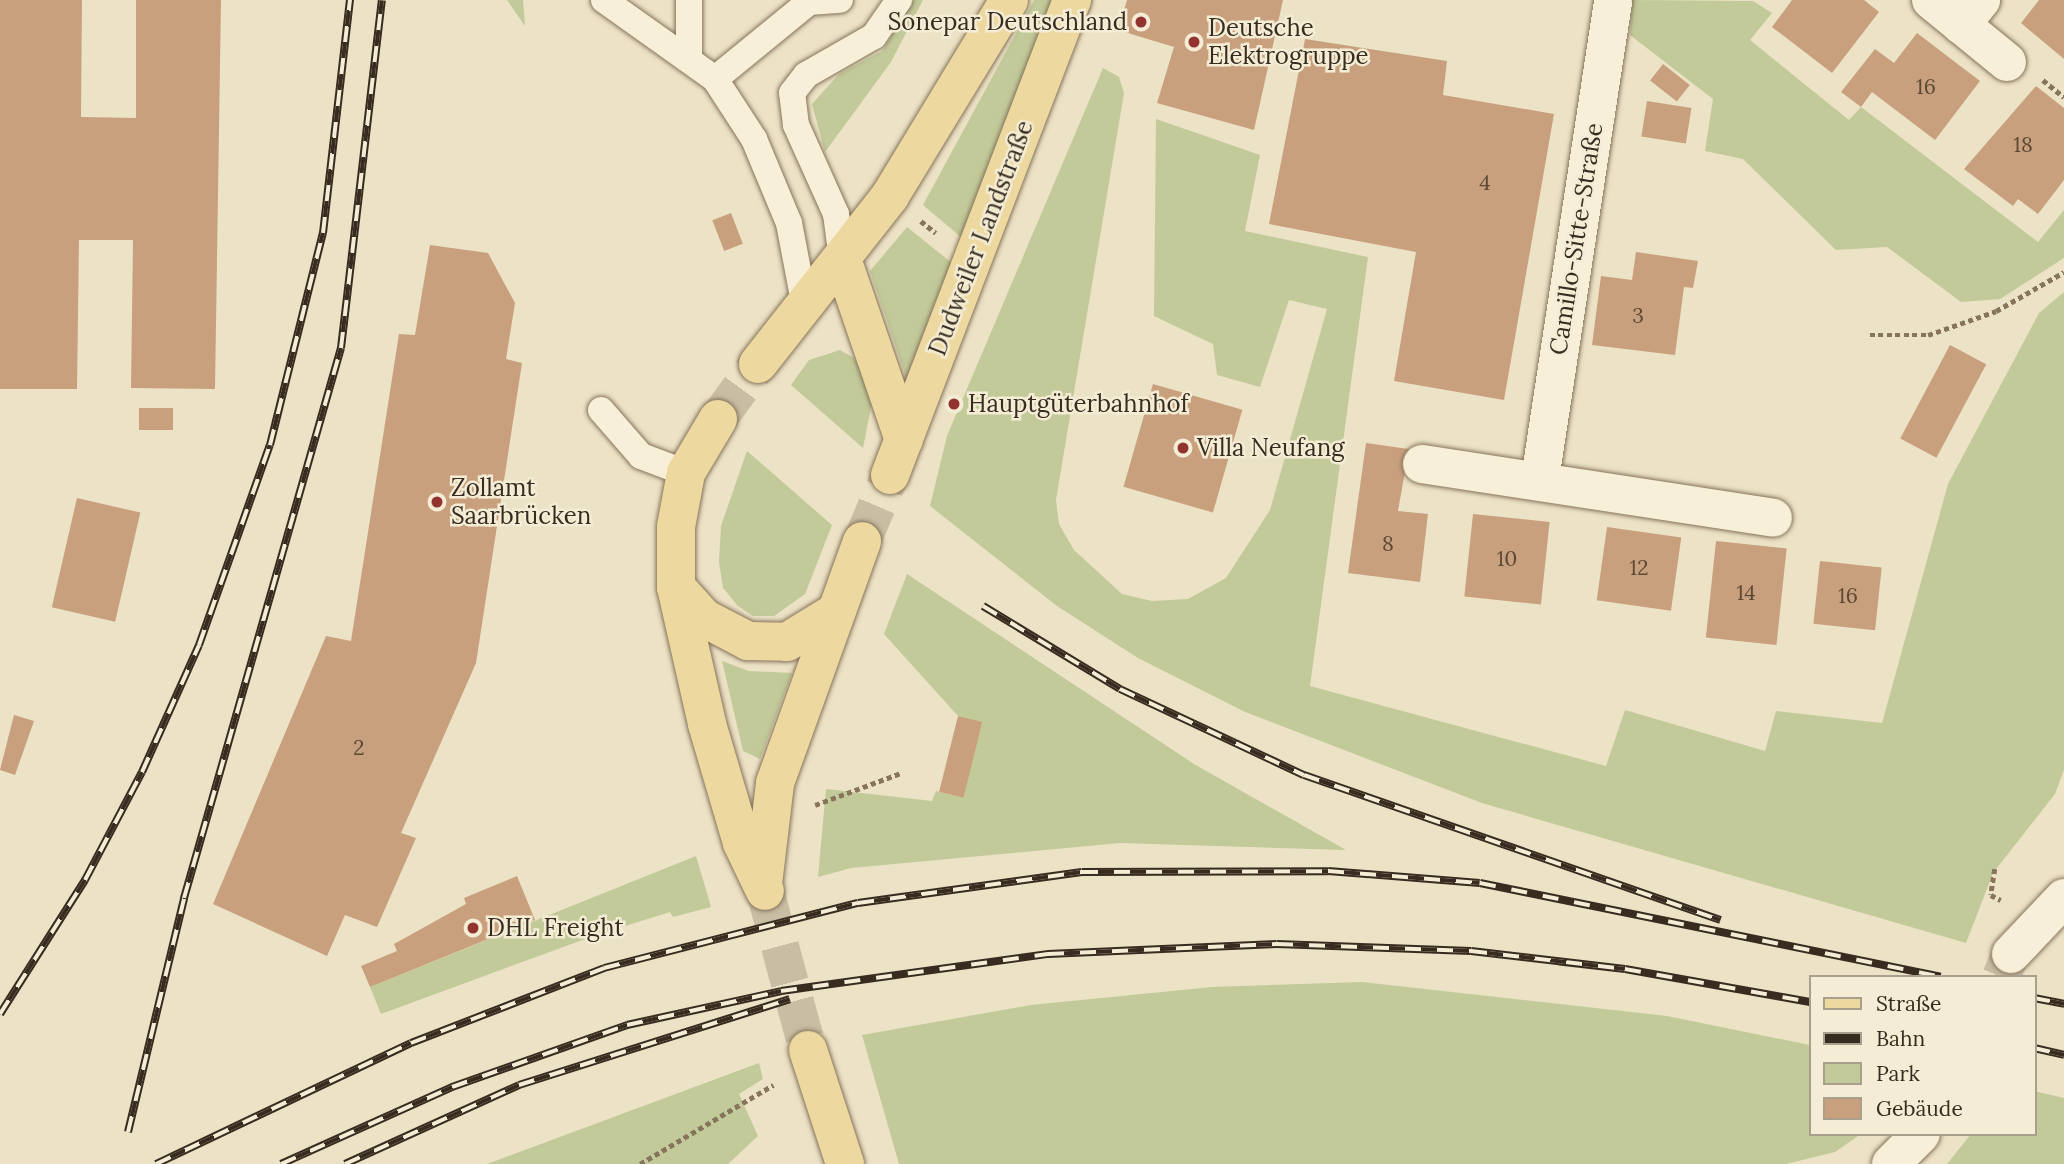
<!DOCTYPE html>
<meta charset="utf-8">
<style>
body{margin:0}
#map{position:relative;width:2064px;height:1164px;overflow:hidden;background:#ece2c5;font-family:Lora,serif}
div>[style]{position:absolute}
.green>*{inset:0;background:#c2ca99}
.building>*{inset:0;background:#c9a07d;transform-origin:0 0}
.secondary-tunnel>*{height:38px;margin-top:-19px;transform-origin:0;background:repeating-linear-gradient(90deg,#c8bea4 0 38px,transparent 0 57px)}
.primary-tunnel>*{height:38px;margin-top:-19px;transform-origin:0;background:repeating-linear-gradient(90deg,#c8bea4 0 38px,transparent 0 57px)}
.path>*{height:4.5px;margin-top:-2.25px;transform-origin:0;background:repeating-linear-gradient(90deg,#86745c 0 5px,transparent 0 8.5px)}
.roads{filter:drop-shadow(0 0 2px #86745c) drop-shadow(0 0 2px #86745c)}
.lane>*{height:26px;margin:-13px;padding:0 13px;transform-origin:13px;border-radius:13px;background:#f7efd8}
.street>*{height:38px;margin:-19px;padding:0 19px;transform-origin:19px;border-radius:19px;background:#f7efd8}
.secondary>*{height:38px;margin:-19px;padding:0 19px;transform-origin:19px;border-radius:19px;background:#f7efd8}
.primary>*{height:38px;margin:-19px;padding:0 19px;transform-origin:19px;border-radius:19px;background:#edd99f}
.rail>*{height:8px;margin-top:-4px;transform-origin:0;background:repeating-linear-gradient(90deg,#f4ecd4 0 16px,#372c1f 0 32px);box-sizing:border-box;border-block:2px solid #372c1f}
.dots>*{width:19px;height:19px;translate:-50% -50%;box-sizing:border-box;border:4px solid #f4ecd4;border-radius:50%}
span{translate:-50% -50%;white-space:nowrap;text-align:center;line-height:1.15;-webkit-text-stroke:5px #f4ecd4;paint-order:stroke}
.number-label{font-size:21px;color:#5c4936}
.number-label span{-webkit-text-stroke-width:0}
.poi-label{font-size:24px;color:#372c1f}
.right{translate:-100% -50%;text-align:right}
.left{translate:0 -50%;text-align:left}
.street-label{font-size:24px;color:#372c1f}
.legend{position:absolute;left:1809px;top:975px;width:228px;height:161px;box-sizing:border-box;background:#f4ecd4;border:2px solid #a89f8c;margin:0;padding:9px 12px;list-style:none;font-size:21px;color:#372c1f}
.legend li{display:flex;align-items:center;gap:14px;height:35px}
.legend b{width:35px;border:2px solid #a89f8c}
</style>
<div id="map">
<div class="green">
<div style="clip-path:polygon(507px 0,523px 0,525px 26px)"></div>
<div style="clip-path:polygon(913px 0,923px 0,891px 62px,825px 152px,812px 104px,839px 74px,882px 51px)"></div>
<div style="clip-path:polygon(1034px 0,1052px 0,962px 238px,923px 205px)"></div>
<div style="clip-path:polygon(1632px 0,1753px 1px,1772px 13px,1750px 40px,1849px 120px,1861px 107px,2038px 242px,2064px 210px,2064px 258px,2000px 299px,1961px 302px,1887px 247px,1836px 250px,1743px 159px,1705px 151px,1713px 99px,1630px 35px)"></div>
<div style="clip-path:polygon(1103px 68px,1119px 77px,1124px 93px,1056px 500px,1059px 524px,1074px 550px,1122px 594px,1152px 601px,1188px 599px,1226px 578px,1270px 510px,1327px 309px,1289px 300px,1260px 387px,1217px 375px,1213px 344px,1154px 316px,1156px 119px,1260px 155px,1245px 231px,1368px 257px,1310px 686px,1606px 766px,1625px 710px,1765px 751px,1776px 711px,1882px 723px,1948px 484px,2039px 313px,2064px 292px,2064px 770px,2055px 794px,1993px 873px,1966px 943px,1482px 803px,1245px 712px,1138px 658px,1057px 606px,930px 506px,947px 436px)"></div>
<div style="clip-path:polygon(907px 227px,952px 263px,909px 386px,870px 271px)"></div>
<div style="clip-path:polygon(840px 350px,854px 358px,874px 392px,863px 448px,791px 385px,809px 360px)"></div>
<div style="clip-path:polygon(747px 451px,832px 525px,805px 594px,774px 616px,753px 616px,738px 606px,723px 588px,719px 562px,721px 526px)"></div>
<div style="clip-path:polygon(907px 574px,1194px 764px,1346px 850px,1120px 843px,851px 868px,818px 877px,826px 789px,932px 801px,936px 791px,961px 797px,982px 723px,958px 716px,884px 634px)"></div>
<div style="clip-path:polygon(722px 661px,749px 671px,792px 673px,760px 759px,743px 751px)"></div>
<div style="clip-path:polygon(696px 856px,711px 907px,673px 917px,670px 912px,596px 935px,381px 1014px,370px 987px)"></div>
<div style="clip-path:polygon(1362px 982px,1667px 1016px,1810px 1045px,1810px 1134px,1861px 1134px,1835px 1152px,1786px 1164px,899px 1164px,862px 1035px,1031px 1005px,1212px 987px)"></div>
<div style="clip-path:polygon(759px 1063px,763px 1079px,739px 1094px,758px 1136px,728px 1164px,487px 1164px)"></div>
<div style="clip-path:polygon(2034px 1091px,2064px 1098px,2064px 1164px,1947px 1164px,1971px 1134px,2034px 1134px)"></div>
</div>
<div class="building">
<div style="clip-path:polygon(0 0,82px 0,81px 117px,136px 118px,136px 0,221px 0,215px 389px,131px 388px,133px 240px,79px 240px,77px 389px,0 389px)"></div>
<div style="clip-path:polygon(1127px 0,1283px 0,1254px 130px,1157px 103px,1174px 47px,1118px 30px)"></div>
<div style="clip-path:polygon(1792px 0,1864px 0,1879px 12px,1832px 73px,1772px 27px)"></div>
<div style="clip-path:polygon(2039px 0,2064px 0,2064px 59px,2021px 23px)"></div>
<div style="clip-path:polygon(1917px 33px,1980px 81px,1935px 140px,1872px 92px,1861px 107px,1841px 92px,1875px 49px,1894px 63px)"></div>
<div style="clip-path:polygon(1305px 39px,1447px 61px,1443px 95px,1554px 114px,1504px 400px,1394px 381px,1416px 252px,1269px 224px)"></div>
<div style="left:1663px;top:64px;width:34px;height:21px;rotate:38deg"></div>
<div style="clip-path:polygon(2036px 86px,2064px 108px,2064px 180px,2038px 214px,2018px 199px,2013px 206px,1964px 169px)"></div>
<div style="left:1647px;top:101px;width:45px;height:36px;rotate:9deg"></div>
<div style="left:731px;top:213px;width:33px;height:20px;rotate:69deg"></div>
<div style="clip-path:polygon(430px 245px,488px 253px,515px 303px,506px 359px,522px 363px,476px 663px,401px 833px,416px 838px,377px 927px,345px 915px,327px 956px,213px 904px,326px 636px,351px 641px,399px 334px,415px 335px)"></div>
<div style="clip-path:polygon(1636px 252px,1698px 261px,1693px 288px,1684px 287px,1675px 355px,1592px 345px,1601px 276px,1632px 280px)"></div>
<div style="left:1950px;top:345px;width:41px;height:106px;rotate:28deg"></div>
<div style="left:1153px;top:384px;width:93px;height:107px;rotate:16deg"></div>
<div style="left:139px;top:408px;width:34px;height:22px"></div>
<div style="clip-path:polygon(1366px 443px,1409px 449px,1398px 511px,1428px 514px,1420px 582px,1348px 573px)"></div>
<div style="left:77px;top:498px;width:65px;height:112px;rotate:13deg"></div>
<div style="left:1473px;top:514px;width:77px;height:83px;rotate:6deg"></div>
<div style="left:1607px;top:527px;width:75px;height:74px;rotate:8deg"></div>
<div style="left:1716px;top:541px;width:71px;height:97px;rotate:6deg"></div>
<div style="left:1820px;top:561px;width:62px;height:63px;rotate:6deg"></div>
<div style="clip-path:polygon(14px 715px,34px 721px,15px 775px,0 770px)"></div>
<div style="left:958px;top:716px;width:25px;height:78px;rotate:14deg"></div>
<div style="clip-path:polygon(517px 876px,535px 920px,370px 987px,361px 966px,397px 951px,394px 944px,466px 904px,464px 898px)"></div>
</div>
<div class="secondary-tunnel">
<div style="left:2001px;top:977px;width:25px;rotate:-67deg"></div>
</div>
<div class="primary-tunnel">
<div style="left:718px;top:419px;width:68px;rotate:-54deg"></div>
<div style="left:862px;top:541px;width:72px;rotate:-67deg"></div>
<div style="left:765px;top:891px;width:165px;rotate:74.9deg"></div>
</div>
<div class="path">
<div style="left:2043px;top:80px;width:27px;rotate:39deg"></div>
<div style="left:921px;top:221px;width:19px;rotate:39deg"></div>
<div style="left:1870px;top:335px;width:58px"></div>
<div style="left:1928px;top:335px;width:72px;rotate:-19.4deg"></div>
<div style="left:1996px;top:311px;width:78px;rotate:-29.8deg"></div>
<div style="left:815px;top:805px;width:92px;rotate:-20.4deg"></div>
<div style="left:1995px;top:869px;width:26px;rotate:99deg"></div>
<div style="left:1991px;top:895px;width:11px;rotate:27deg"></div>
<div style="left:640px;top:1164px;width:155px;rotate:-30.7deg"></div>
</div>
<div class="roads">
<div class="lane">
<div style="left:604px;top:0;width:136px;rotate:35.4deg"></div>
<div style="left:715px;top:79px;width:72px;rotate:57deg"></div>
<div style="left:754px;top:139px;width:91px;rotate:67.4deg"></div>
<div style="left:789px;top:223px;width:86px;rotate:79.2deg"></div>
<div style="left:689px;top:0;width:59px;rotate:90deg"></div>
<div style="left:715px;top:79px;width:122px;rotate:-39.3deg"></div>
<div style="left:809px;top:2px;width:31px;rotate:-4deg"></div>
<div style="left:842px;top:259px;width:45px;rotate:-97.6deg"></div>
<div style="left:836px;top:214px;width:98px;rotate:-114.2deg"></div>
<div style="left:796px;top:125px;width:32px;rotate:-97deg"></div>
<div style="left:792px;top:93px;width:23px;rotate:-52deg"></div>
<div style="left:806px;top:75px;width:78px;rotate:-29.8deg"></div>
<div style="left:874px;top:36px;width:44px;rotate:-55.2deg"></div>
<div style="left:601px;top:410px;width:61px;rotate:49deg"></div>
<div style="left:641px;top:456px;width:48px;rotate:20.7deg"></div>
</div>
<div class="street">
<div style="left:1931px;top:0;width:98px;rotate:39.2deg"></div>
<div style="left:1961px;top:25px;width:32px;rotate:-51deg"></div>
<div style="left:1422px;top:464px;width:355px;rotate:8.7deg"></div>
<div style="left:1540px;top:479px;width:485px;rotate:-81.3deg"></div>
</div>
<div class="secondary">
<div style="left:2011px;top:954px;width:77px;rotate:-46.6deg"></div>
<div style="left:1891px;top:1164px;width:42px;rotate:-45deg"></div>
</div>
<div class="primary">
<div style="left:842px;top:259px;width:191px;rotate:71.1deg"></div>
<div style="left:758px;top:364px;width:214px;rotate:-51.8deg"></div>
<div style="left:890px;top:196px;width:229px;rotate:-58.7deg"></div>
<div style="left:718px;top:419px;width:63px;rotate:120.7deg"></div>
<div style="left:686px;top:473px;width:55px;rotate:100.5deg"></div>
<div style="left:676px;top:527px;width:60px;rotate:90deg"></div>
<div style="left:676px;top:587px;width:140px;rotate:77.2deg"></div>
<div style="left:707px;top:724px;width:124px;rotate:73.6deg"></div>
<div style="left:742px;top:843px;width:53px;rotate:64.4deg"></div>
<div style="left:890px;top:475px;width:509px;rotate:-69.04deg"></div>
<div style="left:676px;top:587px;width:42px;rotate:47.9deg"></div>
<div style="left:704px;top:618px;width:50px;rotate:27.6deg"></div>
<div style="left:748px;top:641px;width:39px;rotate:1deg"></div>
<div style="left:787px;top:642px;width:55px;rotate:-31.7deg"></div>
<div style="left:763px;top:884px;width:102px;rotate:-83.2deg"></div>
<div style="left:775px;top:783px;width:257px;rotate:-70.2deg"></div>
<div style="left:808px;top:1050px;width:120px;rotate:72deg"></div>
</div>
</div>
<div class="rail">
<div style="left:983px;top:606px;width:160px;rotate:31.2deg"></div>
<div style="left:1120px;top:689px;width:203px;rotate:25.1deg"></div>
<div style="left:1304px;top:775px;width:441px;rotate:19.2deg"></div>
<div style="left:2034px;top:998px;width:31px;rotate:11deg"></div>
<div style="left:0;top:1014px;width:159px;rotate:-57.6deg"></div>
<div style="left:85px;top:880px;width:122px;rotate:-62.2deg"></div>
<div style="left:142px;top:772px;width:139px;rotate:-65.8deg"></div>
<div style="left:199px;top:645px;width:212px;rotate:-70.5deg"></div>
<div style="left:270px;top:445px;width:219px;rotate:-76deg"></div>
<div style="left:323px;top:233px;width:235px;rotate:-83.4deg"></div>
<div style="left:2034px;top:1048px;width:31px;rotate:13deg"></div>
<div style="left:128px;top:1132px;width:241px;rotate:-76.5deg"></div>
<div style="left:184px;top:898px;width:572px;rotate:-74.07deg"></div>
<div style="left:341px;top:348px;width:350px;rotate:-83.3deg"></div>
<div style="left:156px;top:1164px;width:282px;rotate:-25.4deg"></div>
<div style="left:411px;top:1043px;width:207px;rotate:-21.2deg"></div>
<div style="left:604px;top:968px;width:262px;rotate:-14.4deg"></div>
<div style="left:858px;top:903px;width:226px;rotate:-7.9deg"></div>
<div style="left:1082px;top:872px;width:246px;rotate:-0.2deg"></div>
<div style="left:1328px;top:871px;width:152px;rotate:4.5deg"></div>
<div style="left:1480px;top:883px;width:470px;rotate:11.5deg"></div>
<div style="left:281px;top:1164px;width:188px;rotate:-24.2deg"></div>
<div style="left:452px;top:1087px;width:186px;rotate:-19.5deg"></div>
<div style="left:627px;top:1025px;width:158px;rotate:-12.4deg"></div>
<div style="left:781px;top:991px;width:270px;rotate:-7.9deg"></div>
<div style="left:1048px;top:954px;width:229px;rotate:-2.5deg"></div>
<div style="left:1277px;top:944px;width:194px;rotate:2.1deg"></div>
<div style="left:1471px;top:951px;width:155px;rotate:6.7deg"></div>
<div style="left:1625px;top:969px;width:188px;rotate:10.1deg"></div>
<div style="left:345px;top:1164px;width:191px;rotate:-24.4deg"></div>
<div style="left:519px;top:1085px;width:284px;rotate:-17.6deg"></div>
</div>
<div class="dots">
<div style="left:1141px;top:22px;background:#93332f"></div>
<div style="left:1194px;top:42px;background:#93332f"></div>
<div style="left:954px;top:404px;background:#93332f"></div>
<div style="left:1183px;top:448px;background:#93332f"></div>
<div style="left:437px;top:502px;background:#93332f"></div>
<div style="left:473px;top:928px;background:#93332f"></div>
</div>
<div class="number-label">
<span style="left:1926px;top:87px">16</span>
<span style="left:2023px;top:145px">18</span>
<span style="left:1485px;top:183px">4</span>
<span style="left:1638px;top:316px">3</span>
<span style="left:1388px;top:544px">8</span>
<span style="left:1507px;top:559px">10</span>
<span style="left:1639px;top:568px">12</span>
<span style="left:1746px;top:593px">14</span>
<span style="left:1848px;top:596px">16</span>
<span style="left:359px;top:748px">2</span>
</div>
<div class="poi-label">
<span class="right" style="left:1127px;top:22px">Sonepar Deutschland</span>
<span class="left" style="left:1208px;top:42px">Deutsche<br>Elektrogruppe</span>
<span class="left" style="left:968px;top:404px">Hauptgüterbahnhof</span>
<span class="left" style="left:1197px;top:448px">Villa Neufang</span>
<span class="left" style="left:451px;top:502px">Zollamt<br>Saarbrücken</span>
<span class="left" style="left:487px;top:928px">DHL Freight</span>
</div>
<div class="street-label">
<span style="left:981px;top:238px;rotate:-69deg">Dudweiler Landstraße</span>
<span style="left:1576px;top:239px;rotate:-81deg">Camillo-Sitte-Straße</span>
</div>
<ul class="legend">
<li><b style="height:9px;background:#edd99f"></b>Straße</li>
<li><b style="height:9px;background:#372c1f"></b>Bahn</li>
<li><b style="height:19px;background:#c2ca99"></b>Park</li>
<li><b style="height:19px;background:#c9a07d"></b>Gebäude</li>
</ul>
</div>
